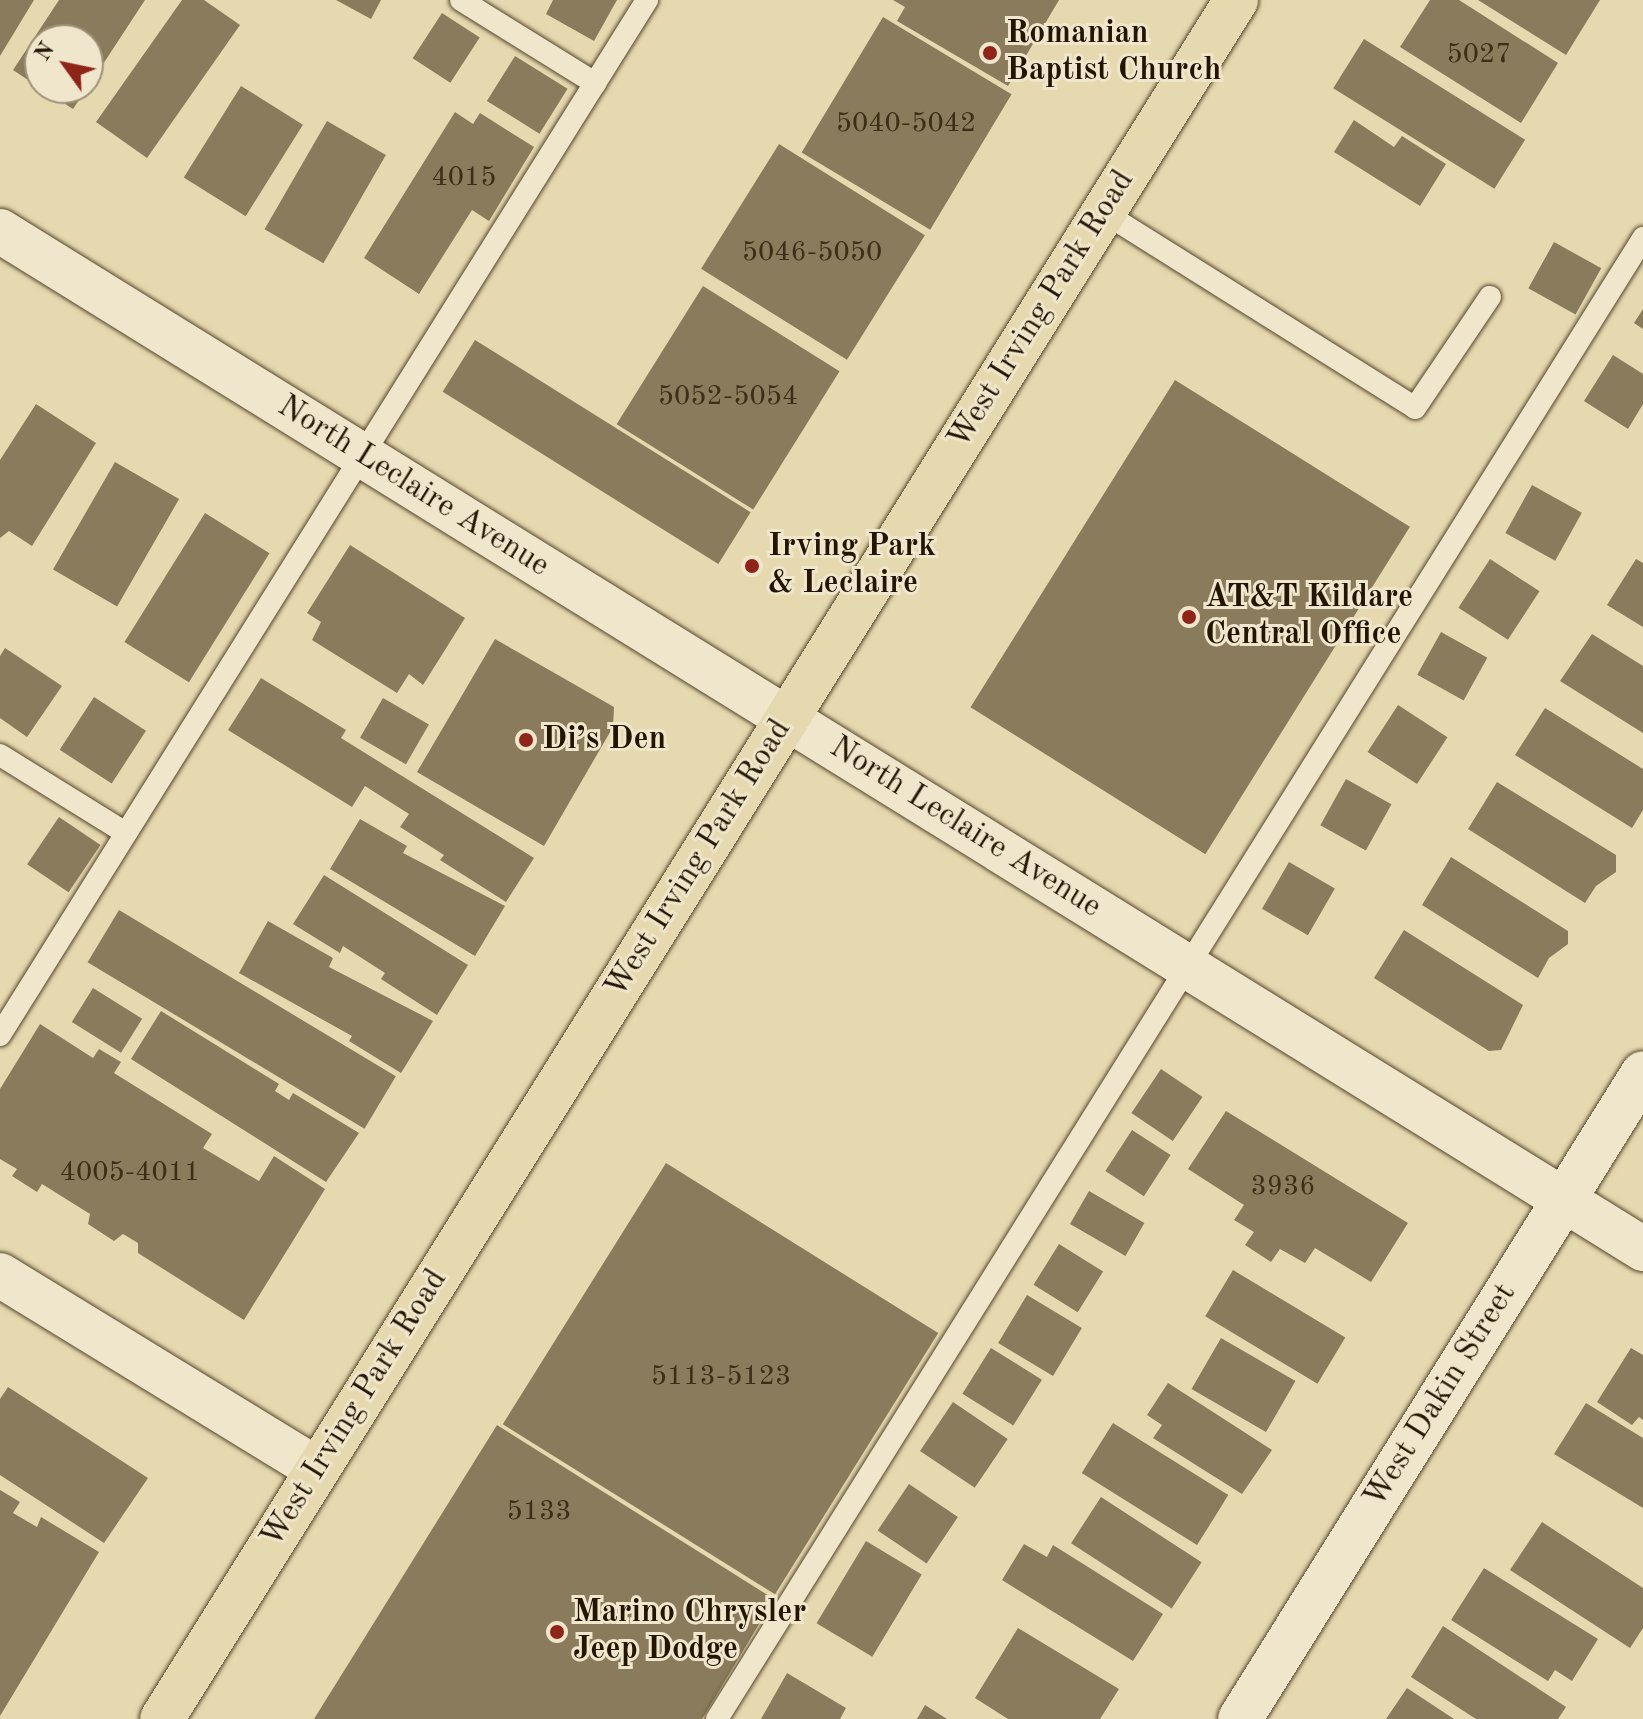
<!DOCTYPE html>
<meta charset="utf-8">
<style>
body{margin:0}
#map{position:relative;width:1643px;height:1719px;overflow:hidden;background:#e7d9af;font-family:"Old Standard TT",serif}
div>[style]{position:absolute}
.building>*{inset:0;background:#897b5b;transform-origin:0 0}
.roads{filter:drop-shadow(0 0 2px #55462c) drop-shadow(0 0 2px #55462c)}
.service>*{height:22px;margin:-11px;padding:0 11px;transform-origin:11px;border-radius:11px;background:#efe6cb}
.minor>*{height:44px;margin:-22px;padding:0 22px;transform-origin:22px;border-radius:22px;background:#efe6cb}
.primary>*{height:44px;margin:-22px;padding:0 22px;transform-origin:22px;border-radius:22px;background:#e7d9af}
.dots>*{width:22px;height:22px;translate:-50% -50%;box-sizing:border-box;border:4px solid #efe6cb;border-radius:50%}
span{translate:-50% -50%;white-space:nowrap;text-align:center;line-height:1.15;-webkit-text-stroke:6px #efe6cb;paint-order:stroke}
.number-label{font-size:28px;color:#3d2e18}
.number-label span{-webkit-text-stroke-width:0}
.poi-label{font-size:32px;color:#241501;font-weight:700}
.left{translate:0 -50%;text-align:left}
.street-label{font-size:32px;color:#241501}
.north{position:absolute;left:24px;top:24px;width:80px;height:80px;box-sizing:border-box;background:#efe6cb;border:2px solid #9e927a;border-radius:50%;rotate:303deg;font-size:22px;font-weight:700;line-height:32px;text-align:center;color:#241501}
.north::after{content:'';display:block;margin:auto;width:28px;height:36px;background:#8f2418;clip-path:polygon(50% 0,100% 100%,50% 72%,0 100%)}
</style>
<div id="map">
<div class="building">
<div style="clip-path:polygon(0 0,34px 0,0 56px)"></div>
<div style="clip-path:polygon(59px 0,145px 0,88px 87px,88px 40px,40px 40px,40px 88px,13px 70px)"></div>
<div style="clip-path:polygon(182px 0,204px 0,240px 25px,147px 158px,96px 122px)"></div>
<div style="clip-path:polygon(336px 0,381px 0,371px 19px)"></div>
<div style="clip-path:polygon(553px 0,617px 0,594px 41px,546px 14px)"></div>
<div style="clip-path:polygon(893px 0,1059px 0,1008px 86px,897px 21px,905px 7px)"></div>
<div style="clip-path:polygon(1430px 0,1459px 0,1558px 63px,1521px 123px,1400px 47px)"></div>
<div style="clip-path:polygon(1478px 0,1600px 0,1566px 55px)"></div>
<div style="left:442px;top:13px;width:45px;height:54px;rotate:33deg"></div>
<div style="left:883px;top:17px;width:150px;height:158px;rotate:31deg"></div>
<div style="left:1364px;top:39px;width:190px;height:58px;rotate:32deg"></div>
<div style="left:515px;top:56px;width:62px;height:53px;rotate:32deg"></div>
<div style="left:241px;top:86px;width:73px;height:108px;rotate:32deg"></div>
<div style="clip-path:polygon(41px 88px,87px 88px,73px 109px)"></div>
<div style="clip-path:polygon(455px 112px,473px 124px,480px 113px,534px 147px,489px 221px,472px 210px,419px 294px,364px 258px)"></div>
<div style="clip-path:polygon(1354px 120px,1394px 147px,1402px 136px,1446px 164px,1420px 206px,1334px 152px)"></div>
<div style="left:327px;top:121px;width:68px;height:125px;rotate:30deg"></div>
<div style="left:779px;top:144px;width:172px;height:147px;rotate:32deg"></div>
<div style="left:1554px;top:242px;width:54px;height:53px;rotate:29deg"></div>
<div style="left:703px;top:286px;width:161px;height:163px;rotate:32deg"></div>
<div style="clip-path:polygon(1643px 309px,1643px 329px,1634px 323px)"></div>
<div style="left:475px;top:340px;width:325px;height:61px;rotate:32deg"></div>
<div style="clip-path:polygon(1613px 355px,1643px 374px,1643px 404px,1628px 429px,1584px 401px)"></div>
<div style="left:1175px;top:380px;width:277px;height:386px;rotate:32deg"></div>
<div style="clip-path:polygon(36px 404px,96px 443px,32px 546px,9px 531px,0 538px,0 460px)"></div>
<div style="left:115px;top:462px;width:74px;height:124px;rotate:30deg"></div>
<div style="left:1532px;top:485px;width:57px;height:55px;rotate:29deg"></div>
<div style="left:205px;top:513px;width:76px;height:152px;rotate:32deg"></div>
<div style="clip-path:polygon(350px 545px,465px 618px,423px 685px,409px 674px,397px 693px,312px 640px,321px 622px,307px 613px)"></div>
<div style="left:1490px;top:559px;width:59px;height:58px;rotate:33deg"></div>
<div style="clip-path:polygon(1636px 559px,1643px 563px,1643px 627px,1607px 605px)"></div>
<div style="left:1441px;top:632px;width:53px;height:49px;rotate:29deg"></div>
<div style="clip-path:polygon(1592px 634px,1643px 666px,1643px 733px,1560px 681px)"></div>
<div style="clip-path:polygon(495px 639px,614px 707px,613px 727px,544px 846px,417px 772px)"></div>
<div style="clip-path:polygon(5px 648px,62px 686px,27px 737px,0 718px,0 656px)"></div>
<div style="clip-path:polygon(261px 678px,346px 730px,341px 738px,534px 858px,506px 902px,440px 860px,444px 855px,400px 827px,409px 814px,365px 786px,352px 807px,228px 730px)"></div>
<div style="left:94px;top:697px;width:62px;height:63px;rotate:33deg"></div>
<div style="left:383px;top:698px;width:53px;height:46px;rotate:30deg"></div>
<div style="left:1398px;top:705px;width:59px;height:56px;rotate:33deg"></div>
<div style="clip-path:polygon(1545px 708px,1643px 769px,1643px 810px,1632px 828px,1515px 755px)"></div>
<div style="left:1346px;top:779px;width:52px;height:53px;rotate:29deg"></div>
<div style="clip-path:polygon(1497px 782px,1616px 855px,1616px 872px,1596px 886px,1585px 903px,1468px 829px)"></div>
<div style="left:59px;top:817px;width:50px;height:57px;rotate:34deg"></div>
<div style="clip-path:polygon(360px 819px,407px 846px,403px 853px,505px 906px,475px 956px,330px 869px)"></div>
<div style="clip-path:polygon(1451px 857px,1568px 931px,1568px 944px,1549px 958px,1538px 978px,1422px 905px)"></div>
<div style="left:1289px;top:862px;width:53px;height:54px;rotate:30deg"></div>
<div style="clip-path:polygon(324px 875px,468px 965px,437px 1015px,381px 979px,385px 973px,343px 946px,340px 953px,293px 924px)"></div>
<div style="left:119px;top:910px;width:323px;height:61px;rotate:31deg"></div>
<div style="clip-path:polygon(268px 921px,333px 958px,329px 967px,433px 1021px,401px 1073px,349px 1041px,352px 1036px,239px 973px)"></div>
<div style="clip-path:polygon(1404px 930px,1523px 1005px,1501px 1050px,1489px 1051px,1374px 978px)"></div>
<div style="left:93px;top:988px;width:58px;height:40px;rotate:32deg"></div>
<div style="clip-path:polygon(161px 1011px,279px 1084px,275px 1091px,289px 1100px,293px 1093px,359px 1133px,326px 1182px,131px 1059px)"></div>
<div style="clip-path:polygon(40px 1024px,93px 1058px,99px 1049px,121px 1062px,114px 1073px,212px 1134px,203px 1148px,259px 1181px,274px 1156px,325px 1189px,244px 1320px,138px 1253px,138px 1243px,123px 1234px,114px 1241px,88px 1224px,90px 1214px,42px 1184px,37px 1192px,12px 1176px,17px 1169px,0 1159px,0 1089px)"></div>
<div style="left:1161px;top:1069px;width:50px;height:53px;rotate:34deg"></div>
<div style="clip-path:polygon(1226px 1111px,1408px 1223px,1371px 1282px,1315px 1248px,1305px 1263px,1280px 1249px,1271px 1262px,1245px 1245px,1254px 1232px,1234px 1220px,1244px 1205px,1188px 1169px)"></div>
<div style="left:1132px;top:1130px;width:46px;height:49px;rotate:33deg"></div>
<div style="left:666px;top:1163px;width:321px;height:308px;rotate:32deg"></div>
<div style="left:1089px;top:1191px;width:64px;height:38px;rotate:30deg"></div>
<div style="left:1059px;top:1244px;width:52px;height:48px;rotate:32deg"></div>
<div style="left:1233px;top:1270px;width:131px;height:54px;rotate:31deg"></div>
<div style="left:1027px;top:1295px;width:64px;height:56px;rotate:31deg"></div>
<div style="left:1221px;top:1338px;width:86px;height:59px;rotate:30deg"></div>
<div style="left:991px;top:1348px;width:60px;height:54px;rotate:32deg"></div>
<div style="clip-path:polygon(1631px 1348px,1643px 1355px,1643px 1420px,1639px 1417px,1632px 1425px,1597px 1402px)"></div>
<div style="clip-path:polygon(1168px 1383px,1272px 1450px,1242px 1494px,1153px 1438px,1162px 1425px,1147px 1415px)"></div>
<div style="clip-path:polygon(8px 1387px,148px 1478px,104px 1543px,0 1475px,0 1399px)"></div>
<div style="left:953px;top:1402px;width:66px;height:59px;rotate:34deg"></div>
<div style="clip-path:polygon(1586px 1403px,1643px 1438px,1643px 1508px,1554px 1454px)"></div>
<div style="left:1113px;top:1423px;width:136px;height:59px;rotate:32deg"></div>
<div style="clip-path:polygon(497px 1425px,774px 1599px,702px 1719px,314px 1719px)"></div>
<div style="left:909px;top:1484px;width:59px;height:56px;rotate:34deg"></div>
<div style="clip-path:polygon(0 1490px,20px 1502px,13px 1513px,37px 1527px,41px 1517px,99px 1552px,0 1716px)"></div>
<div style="left:1101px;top:1497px;width:120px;height:55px;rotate:33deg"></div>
<div style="clip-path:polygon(1542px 1522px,1643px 1588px,1643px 1628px,1630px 1648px,1510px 1570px)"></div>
<div style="left:866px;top:1541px;width:65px;height:96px;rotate:31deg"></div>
<div style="clip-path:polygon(1024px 1544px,1047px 1557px,1053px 1545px,1163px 1614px,1133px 1661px,1002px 1580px)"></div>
<div style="clip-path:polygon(1484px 1568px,1598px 1639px,1572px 1681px,1555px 1670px,1548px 1681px,1451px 1620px)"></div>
<div style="clip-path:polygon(1443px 1626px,1566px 1707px,1558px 1719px,1476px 1719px,1411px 1677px)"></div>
<div style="clip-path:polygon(1018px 1628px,1119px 1689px,1100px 1719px,1008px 1719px,975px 1698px)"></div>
<div style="clip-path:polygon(787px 1673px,846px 1708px,840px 1719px,761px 1719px)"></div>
<div style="clip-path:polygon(1407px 1688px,1454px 1719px,1386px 1719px)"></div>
<div style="clip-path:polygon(925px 1705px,947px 1719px,917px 1719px)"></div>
</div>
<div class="roads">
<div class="service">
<div style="left:461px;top:0;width:158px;rotate:31.8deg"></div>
<div style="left:1103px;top:212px;width:368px;rotate:32.1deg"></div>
<div style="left:1415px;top:408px;width:134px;rotate:-56deg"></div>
<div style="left:0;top:755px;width:148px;rotate:31.8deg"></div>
<div style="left:0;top:1035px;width:1221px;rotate:-57.99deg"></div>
<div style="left:717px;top:1719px;width:1747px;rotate:-57.98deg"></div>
</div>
<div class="minor">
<div style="left:0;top:231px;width:1933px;rotate:31.78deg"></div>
<div style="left:0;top:1275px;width:372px;rotate:31.5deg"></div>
<div style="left:1240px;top:1719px;width:761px;rotate:-58.04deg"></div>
</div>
<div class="primary">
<div style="left:162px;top:1719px;width:2027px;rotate:-58deg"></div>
</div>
</div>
<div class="dots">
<div style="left:990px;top:53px;background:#8f2418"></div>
<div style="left:752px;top:566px;background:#8f2418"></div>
<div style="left:1189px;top:617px;background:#8f2418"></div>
<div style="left:526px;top:740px;background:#8f2418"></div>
<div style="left:557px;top:1632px;background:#8f2418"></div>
</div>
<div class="number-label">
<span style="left:1479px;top:55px">5027</span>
<span style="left:906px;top:124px">5040-5042</span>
<span style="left:464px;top:178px">4015</span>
<span style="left:812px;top:253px">5046-5050</span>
<span style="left:728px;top:397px">5052-5054</span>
<span style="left:130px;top:1173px">4005-4011</span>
<span style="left:1283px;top:1187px">3936</span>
<span style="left:721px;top:1377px">5113-5123</span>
<span style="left:539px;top:1512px">5133</span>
</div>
<div class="poi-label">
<span class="left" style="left:1006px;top:53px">Romanian<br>Baptist Church</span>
<span class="left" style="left:768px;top:566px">Irving Park<br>&amp; Leclaire</span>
<span class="left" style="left:1205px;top:617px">AT&amp;T Kildare<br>Central Office</span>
<span class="left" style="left:542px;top:740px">Di’s Den</span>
<span class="left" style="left:573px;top:1632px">Marino Chrysler<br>Jeep Dodge</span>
</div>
<div class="street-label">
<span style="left:1042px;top:310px;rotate:-58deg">West Irving Park Road</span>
<span style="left:413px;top:487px;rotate:32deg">North Leclaire Avenue</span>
<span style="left:965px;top:828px;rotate:32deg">North Leclaire Avenue</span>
<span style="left:699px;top:859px;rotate:-58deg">West Irving Park Road</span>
<span style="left:1441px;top:1396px;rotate:-58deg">West Dakin Street</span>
<span style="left:355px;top:1409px;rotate:-58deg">West Irving Park Road</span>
</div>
<div class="north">N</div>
</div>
